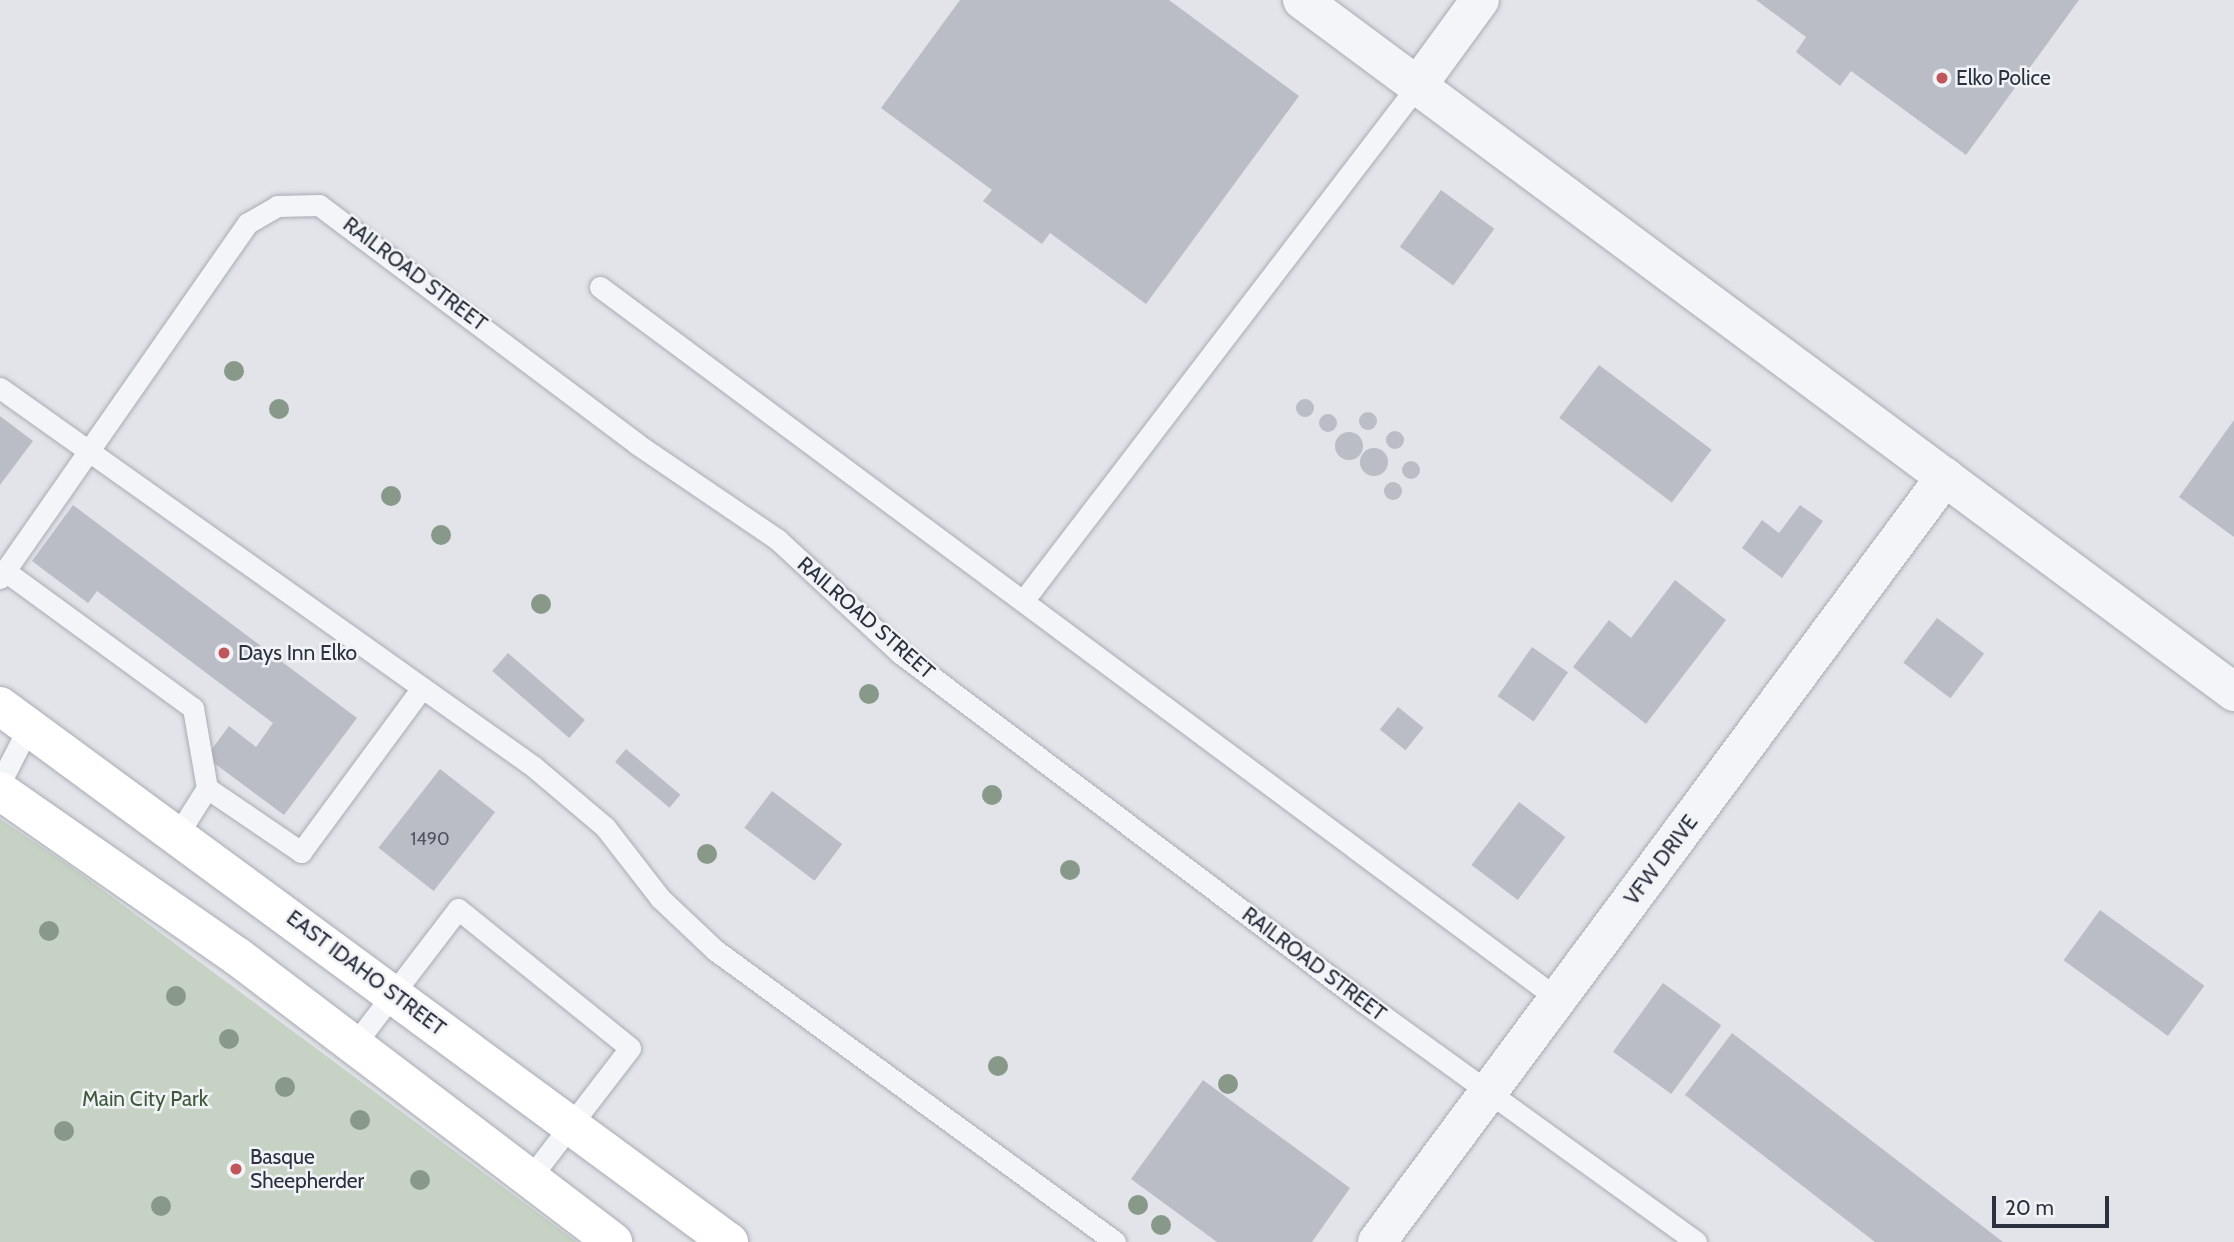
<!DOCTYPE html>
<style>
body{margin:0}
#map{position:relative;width:2234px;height:1242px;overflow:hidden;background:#e2e4e9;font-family:Cabin,sans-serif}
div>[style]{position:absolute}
.green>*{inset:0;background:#c6d2c4}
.building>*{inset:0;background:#babdc5;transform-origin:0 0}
.round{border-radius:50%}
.roads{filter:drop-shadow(0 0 2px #a8abb3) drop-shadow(0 0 2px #a8abb3)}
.lane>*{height:21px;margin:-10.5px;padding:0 10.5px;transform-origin:10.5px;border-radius:10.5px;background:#f4f5f8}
.street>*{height:38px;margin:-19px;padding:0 19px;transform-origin:19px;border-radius:19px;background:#f4f5f8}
.primary>*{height:38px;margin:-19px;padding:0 19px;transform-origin:19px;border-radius:19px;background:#fff}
.trees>*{width:20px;height:20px;margin:-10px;border-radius:50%;background:#889889}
.dots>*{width:19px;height:19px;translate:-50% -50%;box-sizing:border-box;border:4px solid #f1f3f6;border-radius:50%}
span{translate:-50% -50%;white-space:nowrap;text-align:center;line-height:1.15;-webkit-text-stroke:5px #f1f3f6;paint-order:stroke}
.number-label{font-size:18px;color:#505460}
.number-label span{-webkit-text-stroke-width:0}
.poi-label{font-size:21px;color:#2c313f}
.left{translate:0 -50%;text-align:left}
.street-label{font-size:21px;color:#2c313f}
.park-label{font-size:21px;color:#3e593b}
.scale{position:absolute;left:1992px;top:1196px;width:117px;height:32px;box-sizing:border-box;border:4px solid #2c313f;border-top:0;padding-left:9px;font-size:21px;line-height:24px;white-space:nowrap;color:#2c313f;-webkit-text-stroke:5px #f1f3f6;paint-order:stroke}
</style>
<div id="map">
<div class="green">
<div style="clip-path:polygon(0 819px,73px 868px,577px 1242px,0 1242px)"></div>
</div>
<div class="building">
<div style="clip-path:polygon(960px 0,1169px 0,1299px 96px,1146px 304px,1050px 233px,1042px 244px,983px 201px,992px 190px,881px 108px)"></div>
<div style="clip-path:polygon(1756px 0,2079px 0,1966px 155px,1851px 71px,1840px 86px,1796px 52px,1806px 37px)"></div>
<div style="left:1441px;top:190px;width:66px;height:70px;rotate:36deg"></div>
<div style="left:1599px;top:365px;width:141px;height:66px;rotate:37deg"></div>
<div class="round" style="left:1296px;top:399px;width:18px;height:18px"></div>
<div class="round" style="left:1359px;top:412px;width:18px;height:18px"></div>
<div class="round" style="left:1319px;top:414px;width:18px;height:18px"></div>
<div style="clip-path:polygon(0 416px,33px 441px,0 485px)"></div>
<div style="clip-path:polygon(2234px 420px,2234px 537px,2179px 497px)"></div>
<div class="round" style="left:1386px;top:431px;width:18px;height:18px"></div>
<div class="round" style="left:1335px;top:432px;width:28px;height:28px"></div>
<div class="round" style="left:1360px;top:448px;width:28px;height:28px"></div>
<div class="round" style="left:1402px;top:461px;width:18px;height:18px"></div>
<div class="round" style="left:1384px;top:482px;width:18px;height:18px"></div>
<div style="clip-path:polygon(73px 505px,357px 718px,284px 815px,206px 757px,229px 726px,256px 747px,273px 723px,97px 591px,88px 603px,32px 561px)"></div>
<div style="clip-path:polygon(1800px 505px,1823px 521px,1782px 578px,1742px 548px,1762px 520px,1779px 533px)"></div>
<div style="clip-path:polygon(1675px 580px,1726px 620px,1646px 724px,1573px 667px,1609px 620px,1631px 638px)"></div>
<div style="left:1937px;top:618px;width:59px;height:56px;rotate:37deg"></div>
<div style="left:1532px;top:647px;width:44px;height:60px;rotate:35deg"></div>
<div style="left:508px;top:653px;width:102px;height:24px;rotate:41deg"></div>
<div style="left:1398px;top:707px;width:33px;height:29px;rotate:39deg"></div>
<div style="left:626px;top:749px;width:71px;height:17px;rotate:40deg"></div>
<div style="left:440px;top:769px;width:70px;height:100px;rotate:38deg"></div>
<div style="left:772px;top:791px;width:88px;height:46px;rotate:37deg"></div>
<div style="left:1519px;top:802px;width:58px;height:79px;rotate:37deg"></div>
<div style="left:2100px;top:910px;width:129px;height:62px;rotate:36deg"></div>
<div style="left:1663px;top:983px;width:72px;height:85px;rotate:36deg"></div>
<div style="clip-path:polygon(1732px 1033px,2003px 1242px,1875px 1242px,1685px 1095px)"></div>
<div style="clip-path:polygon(1203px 1080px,1350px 1188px,1312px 1242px,1217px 1242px,1131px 1179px)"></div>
</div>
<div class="roads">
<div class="lane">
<div style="left:600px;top:287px;width:1194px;rotate:36.62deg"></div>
<div style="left:0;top:388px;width:655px;rotate:35.36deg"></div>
<div style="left:534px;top:767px;width:93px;rotate:40.2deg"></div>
<div style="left:605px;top:827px;width:90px;rotate:52.2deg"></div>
<div style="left:660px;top:898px;width:76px;rotate:43.4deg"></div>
<div style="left:715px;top:950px;width:495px;rotate:36.1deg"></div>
<div style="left:5px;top:571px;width:233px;rotate:36.1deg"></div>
<div style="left:193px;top:708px;width:81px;rotate:80.1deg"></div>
<div style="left:207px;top:788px;width:54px;rotate:122.2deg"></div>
<div style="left:0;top:578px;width:433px;rotate:-55.1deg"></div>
<div style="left:248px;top:223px;width:34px;rotate:-30deg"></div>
<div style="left:277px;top:206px;width:42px;rotate:-1.4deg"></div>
<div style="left:319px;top:205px;width:398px;rotate:36.9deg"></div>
<div style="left:637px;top:444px;width:169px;rotate:34.2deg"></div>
<div style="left:777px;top:539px;width:168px;rotate:42.8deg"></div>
<div style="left:900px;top:653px;width:582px;rotate:36.97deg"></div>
<div style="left:1365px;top:1003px;width:408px;rotate:35.8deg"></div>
<div style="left:1023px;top:601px;width:650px;rotate:-52.57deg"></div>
<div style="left:0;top:783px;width:64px;rotate:-63deg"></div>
<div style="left:207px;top:788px;width:114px;rotate:34.2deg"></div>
<div style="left:301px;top:852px;width:204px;rotate:-53.6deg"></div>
<div style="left:354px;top:1045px;width:171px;rotate:-52.6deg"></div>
<div style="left:458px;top:909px;width:221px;rotate:38.9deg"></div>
<div style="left:630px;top:1048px;width:165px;rotate:127.6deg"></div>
</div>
<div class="street">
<div style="left:1302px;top:0;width:1161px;rotate:36.59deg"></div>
<div style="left:1418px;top:85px;width:105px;rotate:-53.9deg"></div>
<div style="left:1377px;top:1242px;width:953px;rotate:-53.41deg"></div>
</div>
<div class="primary">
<div style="left:0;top:706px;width:905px;rotate:36.33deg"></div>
<div style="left:0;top:791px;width:290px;rotate:34.9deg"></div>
<div style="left:238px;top:957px;width:471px;rotate:37.2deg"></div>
</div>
</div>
<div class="trees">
<div style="left:234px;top:371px"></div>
<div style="left:279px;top:409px"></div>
<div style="left:391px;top:496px"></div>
<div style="left:441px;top:535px"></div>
<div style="left:541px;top:604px"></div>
<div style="left:869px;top:694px"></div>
<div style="left:992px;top:795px"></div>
<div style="left:707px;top:854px"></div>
<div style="left:1070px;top:870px"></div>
<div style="left:49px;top:931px"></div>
<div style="left:176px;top:996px"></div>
<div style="left:229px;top:1039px"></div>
<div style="left:998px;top:1066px"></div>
<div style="left:1228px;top:1084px"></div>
<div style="left:285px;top:1087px"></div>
<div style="left:360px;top:1120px"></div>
<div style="left:64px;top:1131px"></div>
<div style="left:420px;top:1180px"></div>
<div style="left:1138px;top:1205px"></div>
<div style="left:161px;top:1206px"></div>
<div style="left:1161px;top:1225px"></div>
</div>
<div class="dots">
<div style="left:1942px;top:78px;background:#c0555c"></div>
<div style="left:224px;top:653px;background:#c0555c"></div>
<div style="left:236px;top:1169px;background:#c0555c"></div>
</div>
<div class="number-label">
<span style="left:430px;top:839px">1490</span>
</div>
<div class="poi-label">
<span class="left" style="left:1956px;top:78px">Elko Police</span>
<span class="left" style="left:238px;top:653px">Days Inn Elko</span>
<span class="left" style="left:250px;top:1169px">Basque<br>Sheepherder</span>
</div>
<div class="street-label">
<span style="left:415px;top:274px;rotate:37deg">RAILROAD STREET</span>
<span style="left:866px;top:618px;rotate:41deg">RAILROAD STREET</span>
<span style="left:1661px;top:860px;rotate:-53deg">VFW DRIVE</span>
<span style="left:1314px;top:964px;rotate:37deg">RAILROAD STREET</span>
<span style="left:366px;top:973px;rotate:37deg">EAST IDAHO STREET</span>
</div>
<div class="park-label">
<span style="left:145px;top:1099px">Main City Park</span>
</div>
<div class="scale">20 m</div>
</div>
